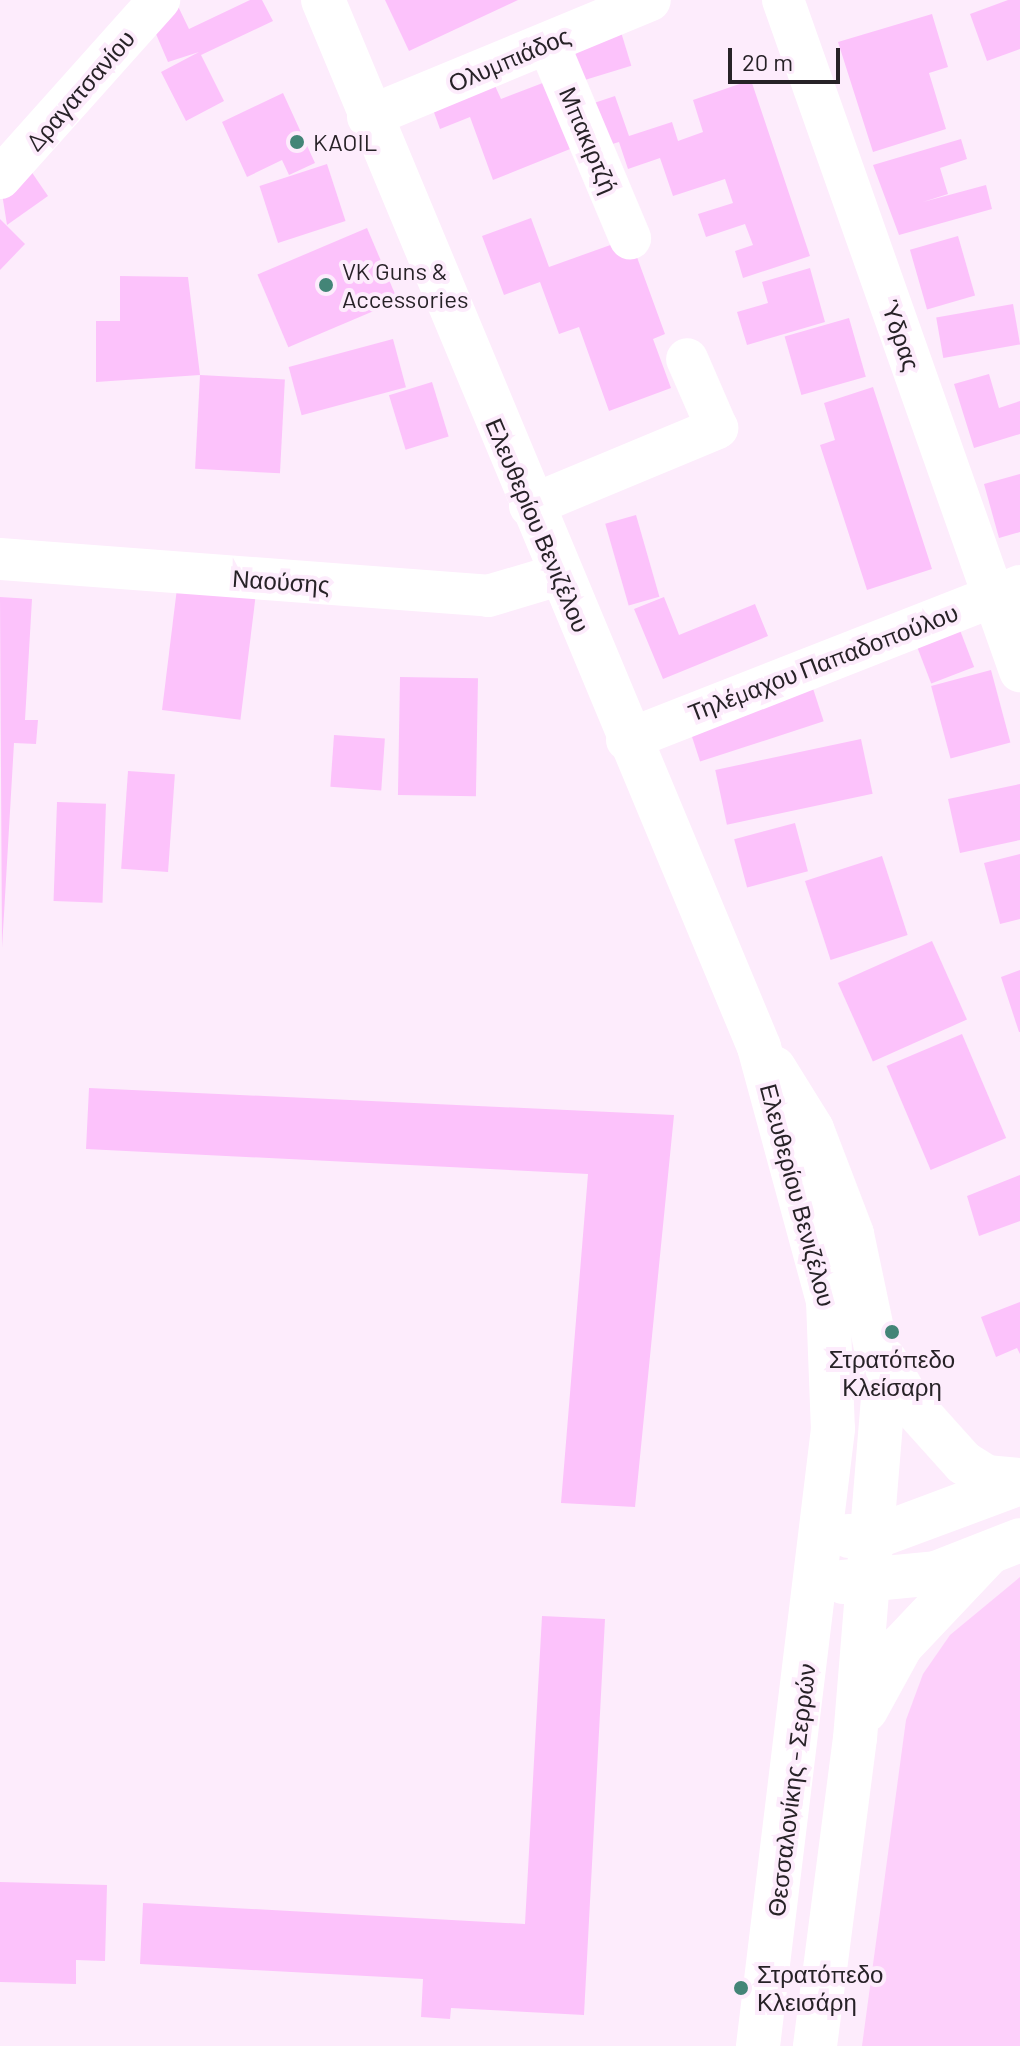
<!DOCTYPE html>
<meta charset="utf-8">
<style>
body{margin:0}
#map{position:relative;width:1020px;height:2046px;overflow:hidden;background:#fdecfc;font-family:Barlow,sans-serif}
div>[style]{position:absolute}
.green>*{inset:0;background:#fdd0fb}
.building>*{inset:0;background:#fcc2fb;transform-origin:0 0}
.minor>*{height:42px;margin:-21px;padding:0 21px;transform-origin:21px;border-radius:21px;background:#fff}
.major>*{height:44px;margin:-22px;padding:0 22px;transform-origin:22px;border-radius:22px;background:#fff}
.dots>*{width:22px;height:22px;translate:-50% -50%;box-sizing:border-box;border:4px solid #fdecfc;border-radius:50%}
span{translate:-50% -50%;white-space:nowrap;text-align:center;line-height:1.15;-webkit-text-stroke:8px #fdecfc;paint-order:stroke}
.street-label{font-size:24px;color:#272227}
.poi-label{font-size:24px;color:#272227}
.left{translate:0 -50%;text-align:left}
.scale{position:absolute;left:728px;top:48px;width:112px;height:36px;box-sizing:border-box;border:4px solid #272227;border-top:0;padding-left:10px;font-size:24px;line-height:28px;white-space:nowrap;color:#272227;-webkit-text-stroke:6px #fdecfc;paint-order:stroke}
</style>
<div id="map">
<div class="green">
<div style="clip-path:polygon(1020px 1577px,1020px 2046px,862px 2046px,906px 1720px,923px 1674px,950px 1635px)"></div>
</div>
<div class="building">
<div style="clip-path:polygon(175px 0,189px 29px,250px 0,262px 0,273px 21px,201px 55px,224px 101px,186px 121px,161px 72px,199px 52px,168px 62px,147px 13px)"></div>
<div style="clip-path:polygon(385px 0,518px 0,409px 51px)"></div>
<div style="clip-path:polygon(1008px 0,1020px 0,1020px 49px,987px 61px,970px 14px)"></div>
<div style="clip-path:polygon(932px 14px,948px 67px,929px 73px,946px 129px,873px 152px,838px 42px)"></div>
<div style="left:617px;top:19px;width:49px;height:58px;rotate:73deg"></div>
<div style="clip-path:polygon(487px 68px,501px 99px,561px 76px,585px 143px,493px 180px,470px 117px,440px 129px,427px 93px)"></div>
<div style="clip-path:polygon(751px 80px,810px 256px,743px 278px,735px 251px,753px 245px,745px 224px,706px 237px,698px 214px,733px 203px,725px 179px,673px 196px,660px 158px,628px 169px,619px 142px,599px 148px,585px 106px,615px 96px,629px 136px,672px 122px,678px 141px,703px 132px,693px 100px)"></div>
<div style="clip-path:polygon(283px 93px,315px 163px,289px 175px,282px 160px,247px 177px,222px 122px)"></div>
<div style="clip-path:polygon(961px 139px,967px 159px,940px 168px,948px 194px,923px 202px,986px 185px,992px 209px,899px 235px,873px 165px)"></div>
<div style="clip-path:polygon(24px 161px,48px 196px,7px 225px,0 181px)"></div>
<div style="left:327px;top:164px;width:60px;height:71px;rotate:72deg"></div>
<div style="clip-path:polygon(531px 218px,549px 267px,630px 238px,665px 334px,653px 339px,671px 388px,609px 411px,579px 327px,559px 334px,540px 282px,504px 295px,482px 236px)"></div>
<div style="clip-path:polygon(0 219px,25px 244px,0 270px)"></div>
<div style="left:367px;top:228px;width:79px;height:119px;rotate:67deg"></div>
<div style="left:958px;top:236px;width:62px;height:50px;rotate:74deg"></div>
<div style="clip-path:polygon(810px 268px,825px 322px,747px 345px,737px 312px,768px 303px,762px 282px)"></div>
<div style="clip-path:polygon(120px 276px,188px 277px,200px 375px,96px 382px,96px 321px,120px 321px)"></div>
<div style="left:1013px;top:304px;width:41px;height:78px;rotate:80deg"></div>
<div style="left:849px;top:318px;width:61px;height:67px;rotate:74deg"></div>
<div style="left:393px;top:339px;width:50px;height:108px;rotate:75deg"></div>
<div style="clip-path:polygon(989px 374px,999px 408px,1020px 401px,1020px 434px,974px 448px,954px 384px)"></div>
<div style="left:200px;top:375px;width:85px;height:94px;rotate:3deg"></div>
<div style="left:432px;top:382px;width:57px;height:45px;rotate:73deg"></div>
<div style="clip-path:polygon(873px 387px,932px 569px,867px 590px,820px 445px,835px 440px,824px 403px)"></div>
<div style="clip-path:polygon(1020px 474px,1020px 532px,999px 538px,984px 484px)"></div>
<div style="left:636px;top:515px;width:85px;height:32px;rotate:74deg"></div>
<div style="left:178px;top:580px;width:79px;height:131px;rotate:7deg"></div>
<div style="clip-path:polygon(0 597px,32px 599px,25px 720px,38px 720px,36px 744px,14px 743px,2px 948px)"></div>
<div style="clip-path:polygon(664px 597px,679px 635px,755px 604px,768px 636px,663px 679px,634px 609px)"></div>
<div style="left:958px;top:625px;width:45px;height:46px;rotate:69deg"></div>
<div style="left:807px;top:670px;width:54px;height:130px;rotate:72deg"></div>
<div style="left:991px;top:670px;width:75px;height:62px;rotate:75deg"></div>
<div style="left:400px;top:677px;width:78px;height:118px;rotate:1deg"></div>
<div style="left:334px;top:735px;width:51px;height:52px;rotate:4deg"></div>
<div style="left:861px;top:739px;width:56px;height:149px;rotate:78deg"></div>
<div style="left:128px;top:771px;width:47px;height:98px;rotate:4deg"></div>
<div style="clip-path:polygon(1020px 784px,1020px 840px,960px 853px,948px 799px)"></div>
<div style="left:57px;top:802px;width:49px;height:99px;rotate:2deg"></div>
<div style="left:795px;top:823px;width:50px;height:63px;rotate:75deg"></div>
<div style="clip-path:polygon(1020px 854px,1020px 919px,1000px 924px,984px 863px)"></div>
<div style="left:882px;top:856px;width:83px;height:81px;rotate:72deg"></div>
<div style="left:932px;top:941px;width:86px;height:103px;rotate:66deg"></div>
<div style="clip-path:polygon(1020px 970px,1020px 1032px,1019px 1032px,1001px 977px)"></div>
<div style="left:962px;top:1034px;width:113px;height:82px;rotate:67deg"></div>
<div style="clip-path:polygon(89px 1088px,674px 1115px,635px 1507px,561px 1503px,588px 1174px,86px 1149px)"></div>
<div style="clip-path:polygon(1020px 1175px,1020px 1221px,979px 1236px,967px 1196px)"></div>
<div style="clip-path:polygon(1020px 1302px,1020px 1354px,1017px 1348px,996px 1357px,981px 1317px)"></div>
<div style="clip-path:polygon(542px 1616px,605px 1619px,584px 2015px,451px 2008px,450px 2019px,421px 2017px,423px 1979px,140px 1964px,143px 1903px,525px 1924px)"></div>
<div style="clip-path:polygon(0 1882px,107px 1885px,105px 1961px,76px 1960px,76px 1984px,0 1982px)"></div>
</div>
<div class="minor">
<div style="left:783px;top:0;width:712px;rotate:70.55deg"></div>
<div style="left:548px;top:43px;width:212px;rotate:67.2deg"></div>
<div style="left:368px;top:117px;width:305px;rotate:-22.5deg"></div>
<div style="left:0;top:178px;width:239px;rotate:-48.2deg"></div>
<div style="left:530px;top:506px;width:203px;rotate:-22.6deg"></div>
<div style="left:717px;top:428px;width:75px;rotate:-113.5deg"></div>
<div style="left:0;top:559px;width:489px;rotate:4.3deg"></div>
<div style="left:488px;top:596px;width:74px;rotate:-16.5deg"></div>
<div style="left:627px;top:740px;width:422px;rotate:-21.4deg"></div>
</div>
<div class="major">
<div style="left:323px;top:0;width:1134px;rotate:67.39deg"></div>
<div style="left:759px;top:1047px;width:263px;rotate:74.8deg"></div>
<div style="left:828px;top:1301px;width:128px;rotate:87.8deg"></div>
<div style="left:833px;top:1429px;width:622px;rotate:96.93deg"></div>
<div style="left:774px;top:1068px;width:72px;rotate:58.1deg"></div>
<div style="left:812px;top:1129px;width:112px;rotate:69.1deg"></div>
<div style="left:852px;top:1234px;width:155px;rotate:78.1deg"></div>
<div style="left:884px;top:1386px;width:353px;rotate:94.7deg"></div>
<div style="left:855px;top:1738px;width:311px;rotate:97.4deg"></div>
<div style="left:885px;top:1360px;width:48px;rotate:60.3deg"></div>
<div style="left:909px;top:1402px;width:82px;rotate:48deg"></div>
<div style="left:964px;top:1463px;width:26px;rotate:32deg"></div>
<div style="left:986px;top:1477px;width:34px;rotate:5deg"></div>
<div style="left:849px;top:1536px;width:26px;rotate:2deg"></div>
<div style="left:875px;top:1537px;width:155px;rotate:-20.4deg"></div>
<div style="left:843px;top:1582px;width:93px;rotate:-5.5deg"></div>
<div style="left:936px;top:1573px;width:90px;rotate:-21.4deg"></div>
<div style="left:866px;top:1710px;width:73px;rotate:-61.3deg"></div>
<div style="left:901px;top:1646px;width:128px;rotate:-46.6deg"></div>
</div>
<div class="dots">
<div style="left:297px;top:142px;background:#438577"></div>
<div style="left:326px;top:285px;background:#438577"></div>
<div style="left:892px;top:1332px;background:#438577"></div>
<div style="left:741px;top:1988px;background:#438577"></div>
</div>
<div class="street-label">
<span style="left:509px;top:59px;rotate:-23deg">Ολυμπιάδος</span>
<span style="left:80px;top:90px;rotate:-49deg">Δραγατσανίου</span>
<span style="left:589px;top:140px;rotate:67deg">Μπακιρτζή</span>
<span style="left:901px;top:335px;rotate:71deg">Ύδρας</span>
<span style="left:538px;top:525px;rotate:67deg">Ελευθερίου Βενιζέλου</span>
<span style="left:281px;top:581px;rotate:4deg">Ναούσης</span>
<span style="left:823px;top:662px;rotate:-21deg">Τηλέμαχου Παπαδοπούλου</span>
<span style="left:798px;top:1195px;rotate:75deg">Ελευθερίου Βενιζέλου</span>
<span style="left:791px;top:1790px;rotate:-83deg">Θεσσαλονίκης - Σερρών</span>
</div>
<div class="poi-label">
<span class="left" style="left:313px;top:142px">KAOIL</span>
<span class="left" style="left:342px;top:285px">VK Guns &amp;<br>Accessories</span>
<span style="left:892px;top:1373px">Στρατόπεδο<br>Κλείσαρη</span>
<span class="left" style="left:757px;top:1988px">Στρατόπεδο<br>Κλεισάρη</span>
</div>
<div class="scale">20 m</div>
</div>
